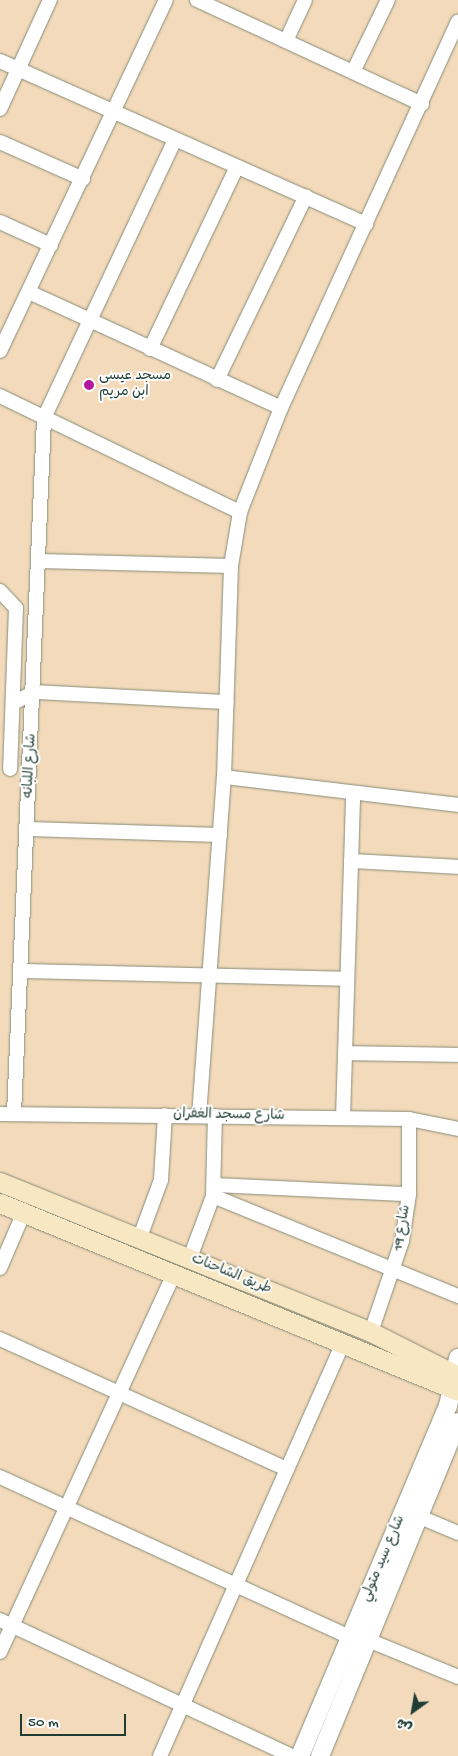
<!DOCTYPE html>
<meta charset="utf-8">
<style>
body{margin:0}
#map{position:relative;width:458px;height:1756px;overflow:hidden;background:#f2dabb;font-family:"Gochi Hand","Playpen Sans Arabic",sans-serif}
div>[style]{position:absolute}
.roads{filter:drop-shadow(0 0 1px #888c78) drop-shadow(0 0 1px #888c78)}
.minor>*{height:14px;margin:-7px;padding:0 7px;transform-origin:7px;border-radius:7px;background:#fff}
.tertiary>*{height:18px;margin:-9px;padding:0 9px;transform-origin:9px;border-radius:9px;background:#fff}
.secondary>*{height:19px;margin:-9.5px;padding:0 9.5px;transform-origin:9.5px;border-radius:9.5px;background:#f8e7c3}
.dots>*{width:14px;height:14px;translate:-50% -50%;box-sizing:border-box;border:2px solid #fff;border-radius:50%}
span{translate:-50% -50%;white-space:nowrap;text-align:center;line-height:1.15;-webkit-text-stroke:4px #fff;paint-order:stroke}
.poi-label{font-size:14px;color:#1f3d34}
.left{translate:0 -50%;text-align:left}
.street-label{font-size:14px;color:#1f3d34}
.north{position:absolute;left:388px;top:1686px;width:50px;height:50px;-webkit-text-stroke:4px #fff;paint-order:stroke;rotate:212deg;font-size:14px;font-weight:700;line-height:20px;text-align:center;color:#1f3d34}
.north::after{content:'';display:block;margin:auto;width:18px;height:22px;background:#1f3d34;clip-path:polygon(50% 0,100% 100%,50% 72%,0 100%)}
.scale{position:absolute;left:20px;top:1714px;width:106px;height:22px;box-sizing:border-box;border:2px solid #1f3d34;border-top:0;padding-left:6px;font-size:15px;line-height:18px;white-space:nowrap;color:#1f3d34;-webkit-text-stroke:4px #fff;paint-order:stroke}
</style>
<div id="map">
<div class="roads">
<div class="minor">
<div style="left:197px;top:0;width:248px;rotate:24.8deg"></div>
<div style="left:286px;top:41px;width:45px;rotate:-65.1deg"></div>
<div style="left:0;top:61px;width:401px;rotate:24deg"></div>
<div style="left:353px;top:72px;width:80px;rotate:-64.1deg"></div>
<div style="left:0;top:109px;width:120px;rotate:-65.4deg"></div>
<div style="left:0;top:142px;width:91px;rotate:24deg"></div>
<div style="left:0;top:222px;width:56px;rotate:24.3deg"></div>
<div style="left:29px;top:292px;width:277px;rotate:24.7deg"></div>
<div style="left:150px;top:349px;width:202px;rotate:-64.5deg"></div>
<div style="left:0;top:351px;width:388px;rotate:-64.7deg"></div>
<div style="left:217px;top:380px;width:204px;rotate:-64.2deg"></div>
<div style="left:0;top:396px;width:267px;rotate:25.8deg"></div>
<div style="left:40px;top:561px;width:191px;rotate:1.5deg"></div>
<div style="left:0;top:591px;width:23px;rotate:47deg"></div>
<div style="left:16px;top:608px;width:161px;rotate:92.1deg"></div>
<div style="left:13px;top:703px;width:25px;rotate:-27deg"></div>
<div style="left:35px;top:692px;width:192px;rotate:3deg"></div>
<div style="left:224px;top:777px;width:236px;rotate:6.8deg"></div>
<div style="left:28px;top:829px;width:192px;rotate:1.8deg"></div>
<div style="left:351px;top:861px;width:107px;rotate:3.2deg"></div>
<div style="left:22px;top:971px;width:325px;rotate:1.4deg"></div>
<div style="left:345px;top:1053px;width:113px;rotate:1deg"></div>
<div style="left:0;top:1114px;width:409px;rotate:0.7deg"></div>
<div style="left:409px;top:1119px;width:50px;rotate:11.5deg"></div>
<div style="left:14px;top:1114px;width:697px;rotate:-87.53deg"></div>
<div style="left:44px;top:418px;width:307px;rotate:-64.8deg"></div>
<div style="left:199px;top:1116px;width:340px;rotate:-85.8deg"></div>
<div style="left:224px;top:777px;width:211px;rotate:-88.1deg"></div>
<div style="left:231px;top:566px;width:55px;rotate:-80.5deg"></div>
<div style="left:240px;top:512px;width:112px;rotate:-68.5deg"></div>
<div style="left:281px;top:408px;width:425px;rotate:-65.4deg"></div>
<div style="left:343px;top:1118px;width:325px;rotate:-88.2deg"></div>
<div style="left:215px;top:1185px;width:194px;rotate:2.7deg"></div>
<div style="left:213px;top:1196px;width:265px;rotate:22.2deg"></div>
<div style="left:140px;top:1237px;width:61px;rotate:-69.8deg"></div>
<div style="left:161px;top:1180px;width:65px;rotate:-86.5deg"></div>
<div style="left:190px;top:1258px;width:66px;rotate:-69.6deg"></div>
<div style="left:213px;top:1196px;width:80px;rotate:-88.6deg"></div>
<div style="left:0;top:1268px;width:61px;rotate:-66.8deg"></div>
<div style="left:371px;top:1332px;width:96px;rotate:-71.2deg"></div>
<div style="left:402px;top:1241px;width:48px;rotate:-81.5deg"></div>
<div style="left:409px;top:1194px;width:75px;rotate:-90deg"></div>
<div style="left:0;top:1339px;width:315px;rotate:24.4deg"></div>
<div style="left:0;top:1477px;width:386px;rotate:24.6deg"></div>
<div style="left:420px;top:1517px;width:41px;rotate:22.8deg"></div>
<div style="left:0;top:1620px;width:322px;rotate:25deg"></div>
<div style="left:368px;top:1640px;width:97px;rotate:22.3deg"></div>
<div style="left:0;top:1652px;width:418px;rotate:-65.3deg"></div>
<div style="left:160px;top:1756px;width:451px;rotate:-66.1deg"></div>
</div>
<div class="tertiary">
<div style="left:300px;top:1756px;width:380px;rotate:-67.1deg"></div>
<div style="left:448px;top:1406px;width:49px;rotate:-78.2deg"></div>
<div style="left:320px;top:1756px;width:361px;rotate:-67.6deg"></div>
</div>
<div class="secondary">
<div style="left:0;top:1182px;width:400px;rotate:22deg"></div>
<div style="left:371px;top:1332px;width:97px;rotate:26.8deg"></div>
<div style="left:0;top:1203px;width:495px;rotate:22.3deg"></div>
</div>
</div>
<div class="dots">
<div style="left:89px;top:385px;background:#b5179e"></div>
</div>
<div class="poi-label">
<span class="left" style="left:99px;top:385px">مسجد عيسى<br>ابن مريم</span>
</div>
<div class="street-label">
<span style="left:31px;top:766px;rotate:-87deg">شارع اللبانه</span>
<span style="left:229px;top:1116px;rotate:1deg">شارع مسجد الغفران</span>
<span style="left:403px;top:1228px;rotate:-80deg">شارع 19</span>
<span style="left:231px;top:1275px;rotate:22deg">طريق الشاحنات</span>
<span style="left:384px;top:1559px;rotate:-67deg">شارع سيد متولي</span>
</div>
<div class="north">ش</div>
<div class="scale">50 m</div>
</div>
